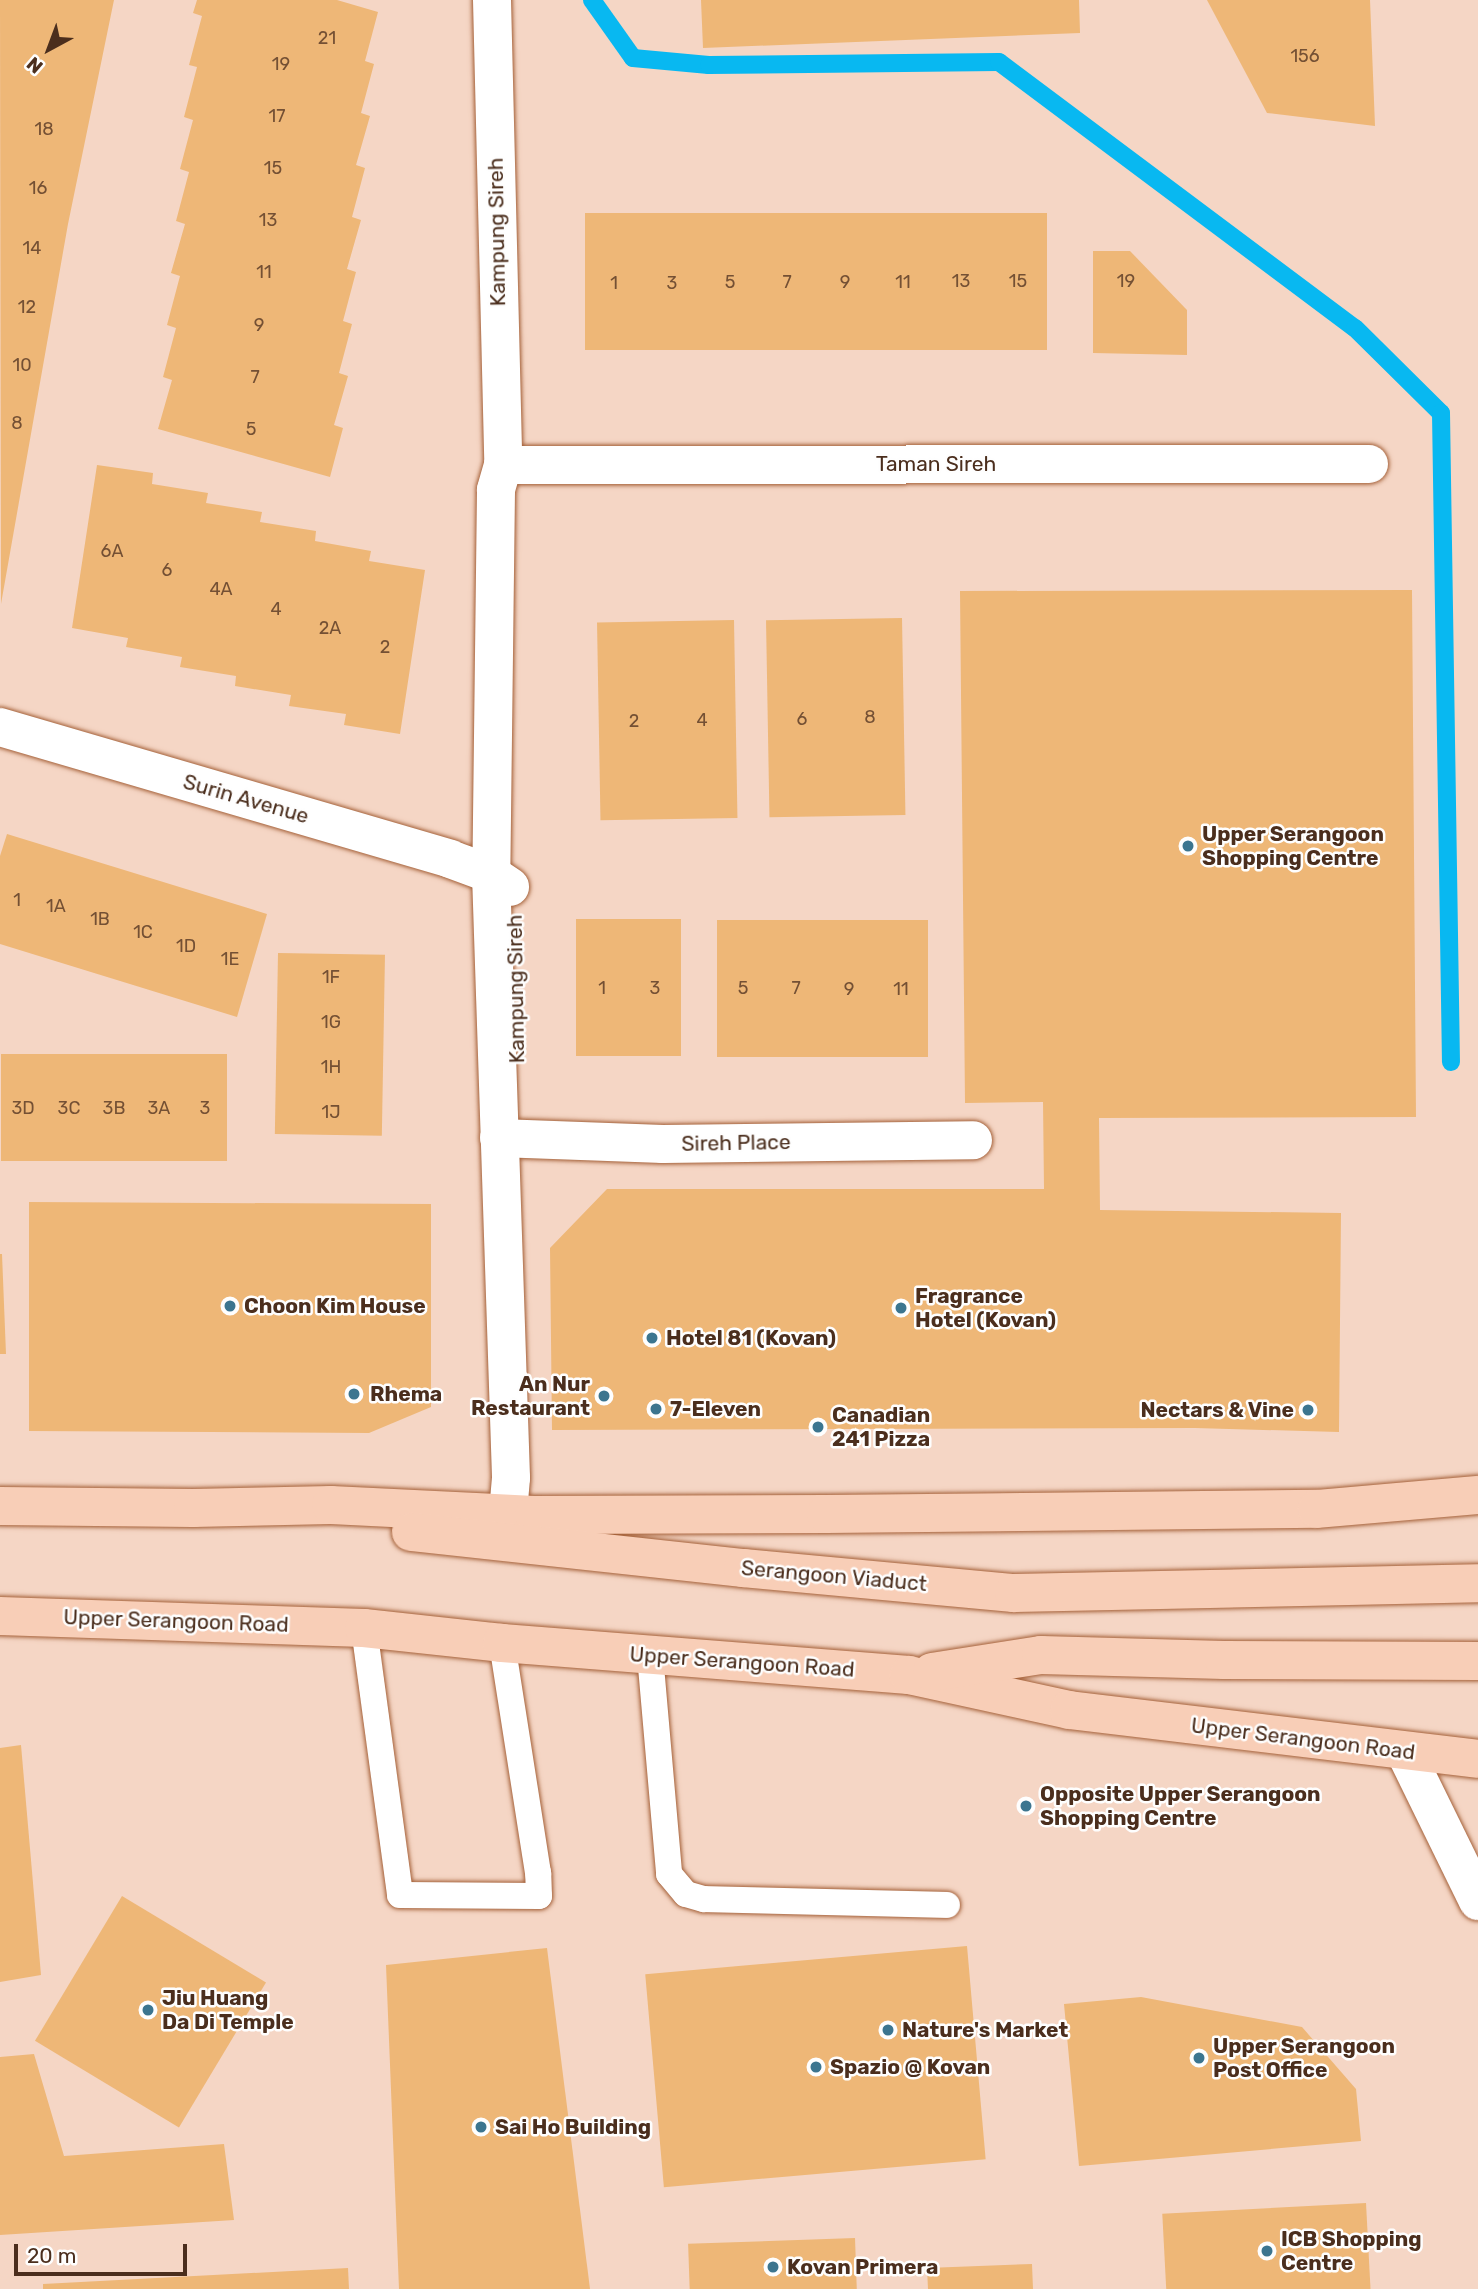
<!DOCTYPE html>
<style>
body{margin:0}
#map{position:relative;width:1478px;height:2289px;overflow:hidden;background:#f5d6c5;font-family:Rubik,sans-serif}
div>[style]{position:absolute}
.stream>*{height:18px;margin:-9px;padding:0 9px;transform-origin:9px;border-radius:9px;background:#08b8f1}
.building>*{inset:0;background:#eeb777;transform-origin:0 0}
.roads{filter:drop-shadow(0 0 2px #a56139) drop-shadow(0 0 2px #a56139)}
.lane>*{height:26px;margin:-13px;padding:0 13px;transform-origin:13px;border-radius:13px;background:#fff}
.street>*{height:38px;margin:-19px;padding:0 19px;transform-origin:19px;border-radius:19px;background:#fff}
.secondary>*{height:38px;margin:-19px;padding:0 19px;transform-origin:19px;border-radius:19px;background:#fff}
.primary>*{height:38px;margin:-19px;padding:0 19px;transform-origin:19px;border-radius:19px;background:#f8ceb7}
.dots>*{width:19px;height:19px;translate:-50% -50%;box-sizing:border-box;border:4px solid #fefefe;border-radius:50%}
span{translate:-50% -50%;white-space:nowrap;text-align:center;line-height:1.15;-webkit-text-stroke:5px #fefefe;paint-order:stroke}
.number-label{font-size:18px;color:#745034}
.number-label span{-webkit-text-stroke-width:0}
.street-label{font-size:21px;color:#4b2e1d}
.poi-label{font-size:21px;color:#4b2e1d;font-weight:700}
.left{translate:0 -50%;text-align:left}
.right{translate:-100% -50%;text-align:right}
.north{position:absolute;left:14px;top:14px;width:70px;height:70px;-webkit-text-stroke:5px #fefefe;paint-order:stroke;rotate:221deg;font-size:19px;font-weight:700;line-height:28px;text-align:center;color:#4b2e1d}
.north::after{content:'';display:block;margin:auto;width:24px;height:32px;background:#4b2e1d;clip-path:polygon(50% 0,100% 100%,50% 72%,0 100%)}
.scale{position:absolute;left:14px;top:2244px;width:173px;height:32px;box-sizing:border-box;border:4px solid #4b2e1d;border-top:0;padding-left:9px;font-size:21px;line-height:24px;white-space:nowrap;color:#4b2e1d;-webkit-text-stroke:5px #fefefe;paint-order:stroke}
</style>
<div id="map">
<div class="stream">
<div style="left:592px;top:0;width:71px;rotate:54.7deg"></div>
<div style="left:633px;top:58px;width:76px;rotate:5.3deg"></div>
<div style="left:709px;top:65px;width:290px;rotate:-0.6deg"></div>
<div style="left:999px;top:62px;width:444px;rotate:36.8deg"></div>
<div style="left:1355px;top:328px;width:121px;rotate:44.7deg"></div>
<div style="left:1441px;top:413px;width:649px;rotate:89.12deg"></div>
</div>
<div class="building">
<div style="clip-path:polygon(0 0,114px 0,68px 224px,1px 604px)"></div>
<div style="clip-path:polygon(197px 0,337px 0,378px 12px,365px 61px,374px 64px,361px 113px,370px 116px,356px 165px,365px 168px,352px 217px,361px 220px,347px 269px,356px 272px,343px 321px,352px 324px,339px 373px,348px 376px,334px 425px,343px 428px,330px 477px,158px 429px,172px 380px,163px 377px,176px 328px,167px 325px,180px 276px,171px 273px,185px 224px,176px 221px,189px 172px,180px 169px,193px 120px,184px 117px,197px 67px,189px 65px,202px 16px,193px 13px)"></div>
<div style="clip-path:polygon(701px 0,1079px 0,1080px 33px,703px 48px)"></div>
<div style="clip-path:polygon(1207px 0,1370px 0,1375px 126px,1267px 113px)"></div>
<div style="left:1047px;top:213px;width:137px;height:462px;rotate:90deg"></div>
<div style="clip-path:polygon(1093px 251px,1130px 251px,1187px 310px,1187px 355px,1093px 353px)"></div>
<div style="clip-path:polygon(97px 465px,153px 473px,152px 484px,208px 493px,206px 503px,262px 512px,260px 522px,316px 531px,315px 541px,371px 551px,369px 561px,425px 570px,400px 734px,344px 725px,346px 714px,289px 706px,291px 695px,235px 686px,236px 676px,180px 667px,182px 657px,126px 647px,128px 638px,72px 628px)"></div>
<div style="clip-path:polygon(1412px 590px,1416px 1117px,1099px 1118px,1100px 1210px,1341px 1213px,1339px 1432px,1195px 1428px,552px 1430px,550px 1248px,607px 1189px,1044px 1189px,1043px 1102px,965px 1103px,960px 591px)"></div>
<div style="left:902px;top:618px;width:197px;height:136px;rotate:89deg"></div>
<div style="left:734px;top:620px;width:198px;height:137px;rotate:89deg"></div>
<div style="clip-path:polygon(7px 834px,267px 914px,237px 1017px,0 944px,0 856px)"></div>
<div style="left:576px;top:919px;width:105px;height:137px"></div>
<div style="left:717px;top:920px;width:211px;height:137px"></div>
<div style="left:278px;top:953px;width:107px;height:181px;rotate:1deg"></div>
<div style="left:1px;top:1054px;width:226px;height:107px"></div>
<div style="clip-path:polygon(29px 1202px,431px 1204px,431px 1407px,369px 1433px,29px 1431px)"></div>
<div style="clip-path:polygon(0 1254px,2px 1254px,6px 1354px,0 1354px)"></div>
<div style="clip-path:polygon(21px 1745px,41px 1975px,0 1982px,0 1748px)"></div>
<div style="left:122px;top:1896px;width:168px;height:169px;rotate:31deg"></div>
<div style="left:967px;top:1946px;width:214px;height:323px;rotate:85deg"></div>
<div style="clip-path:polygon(547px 1948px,590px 2289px,399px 2289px,386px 1965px)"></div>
<div style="clip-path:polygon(1141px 1997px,1302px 2027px,1356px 2089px,1361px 2141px,1079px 2166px,1064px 2004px)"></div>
<div style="clip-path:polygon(34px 2054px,64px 2156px,224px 2144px,234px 2220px,0 2235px,0 2057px)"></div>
<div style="left:1366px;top:2203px;width:86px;height:204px;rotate:87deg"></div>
<div style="left:855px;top:2238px;width:51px;height:167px;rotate:88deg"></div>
<div style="clip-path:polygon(1032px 2264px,1033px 2289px,928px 2289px,927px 2268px)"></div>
<div style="clip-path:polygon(348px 2268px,349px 2289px,43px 2289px,43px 2284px)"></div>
</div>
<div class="roads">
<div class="lane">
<div style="left:364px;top:1628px;width:269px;rotate:82.3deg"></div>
<div style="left:400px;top:1895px;width:139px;rotate:0.4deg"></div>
<div style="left:539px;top:1896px;width:23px;rotate:-92deg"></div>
<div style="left:538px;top:1873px;width:233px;rotate:-98.9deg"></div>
<div style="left:650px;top:1655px;width:220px;rotate:85deg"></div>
<div style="left:669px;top:1874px;width:26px;rotate:50deg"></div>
<div style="left:686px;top:1894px;width:19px;rotate:16deg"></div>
<div style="left:704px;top:1899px;width:243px;rotate:1.4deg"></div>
</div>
<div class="street">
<div style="left:492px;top:0;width:465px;rotate:88.6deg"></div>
<div style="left:503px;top:465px;width:26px;rotate:106deg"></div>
<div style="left:496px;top:490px;width:384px;rotate:90.7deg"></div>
<div style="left:491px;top:874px;width:604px;rotate:88.1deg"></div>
<div style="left:511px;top:1478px;width:35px;rotate:95deg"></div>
<div style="left:503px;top:465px;width:866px;rotate:-0.07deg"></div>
<div style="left:0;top:727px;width:469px;rotate:16.3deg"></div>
<div style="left:450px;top:859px;width:44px;rotate:20.1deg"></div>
<div style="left:491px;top:874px;width:23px;rotate:34deg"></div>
<div style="left:499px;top:1138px;width:164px;rotate:2.1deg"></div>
<div style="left:663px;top:1144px;width:310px;rotate:-0.7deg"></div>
</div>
<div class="secondary">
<div style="left:1405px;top:1752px;width:166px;rotate:63.9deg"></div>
</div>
<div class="primary">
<div style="left:0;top:1506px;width:193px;rotate:0.6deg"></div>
<div style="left:193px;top:1508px;width:138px;rotate:-1.2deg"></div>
<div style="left:331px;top:1505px;width:203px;rotate:2.8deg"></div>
<div style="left:534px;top:1515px;width:292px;rotate:-0.2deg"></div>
<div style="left:826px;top:1514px;width:491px;rotate:-0.6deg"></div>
<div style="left:1317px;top:1509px;width:162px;rotate:-5deg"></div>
<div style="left:411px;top:1532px;width:334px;rotate:6.2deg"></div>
<div style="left:743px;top:1568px;width:272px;rotate:5.3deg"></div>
<div style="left:1014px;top:1593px;width:464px;rotate:-1.2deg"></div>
<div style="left:0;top:1616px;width:364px;rotate:1.9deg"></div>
<div style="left:364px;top:1628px;width:139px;rotate:6.2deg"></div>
<div style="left:502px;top:1643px;width:408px;rotate:4.5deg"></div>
<div style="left:909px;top:1675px;width:164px;rotate:12.3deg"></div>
<div style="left:1069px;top:1710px;width:412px;rotate:6.8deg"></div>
<div style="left:932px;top:1672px;width:110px;rotate:-8.9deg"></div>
<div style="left:1041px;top:1655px;width:183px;rotate:1.6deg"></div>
<div style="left:1224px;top:1660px;width:254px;rotate:0.2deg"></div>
</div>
</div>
<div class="dots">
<div style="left:1188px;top:846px;background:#3c758f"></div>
<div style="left:230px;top:1306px;background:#3c758f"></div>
<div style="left:901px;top:1308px;background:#3c758f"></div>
<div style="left:652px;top:1338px;background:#3c758f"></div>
<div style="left:354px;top:1394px;background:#3c758f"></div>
<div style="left:604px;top:1396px;background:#3c758f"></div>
<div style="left:656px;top:1409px;background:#3c758f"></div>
<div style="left:1308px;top:1410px;background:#3c758f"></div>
<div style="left:818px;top:1427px;background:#3c758f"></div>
<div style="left:1026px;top:1806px;background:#3c758f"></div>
<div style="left:148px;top:2010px;background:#3c758f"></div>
<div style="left:888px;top:2030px;background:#3c758f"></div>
<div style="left:1199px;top:2058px;background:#3c758f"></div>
<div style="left:816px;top:2067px;background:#3c758f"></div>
<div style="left:481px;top:2127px;background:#3c758f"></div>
<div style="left:1267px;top:2251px;background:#3c758f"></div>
<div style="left:773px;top:2267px;background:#3c758f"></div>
</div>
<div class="number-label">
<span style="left:327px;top:38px">21</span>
<span style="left:1305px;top:56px">156</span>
<span style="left:281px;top:64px">19</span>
<span style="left:277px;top:116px">17</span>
<span style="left:44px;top:129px">18</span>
<span style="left:273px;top:168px">15</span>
<span style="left:38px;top:188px">16</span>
<span style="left:268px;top:220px">13</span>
<span style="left:32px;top:248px">14</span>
<span style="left:264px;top:272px">11</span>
<span style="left:961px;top:281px">13</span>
<span style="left:1018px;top:281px">15</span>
<span style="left:1126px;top:281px">19</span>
<span style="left:730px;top:282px">5</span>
<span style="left:787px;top:282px">7</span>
<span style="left:845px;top:282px">9</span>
<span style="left:903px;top:282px">11</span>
<span style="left:614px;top:283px">1</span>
<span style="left:672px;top:283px">3</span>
<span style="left:27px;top:307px">12</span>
<span style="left:259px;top:325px">9</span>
<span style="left:22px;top:365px">10</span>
<span style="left:255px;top:377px">7</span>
<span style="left:17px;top:423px">8</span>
<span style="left:251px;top:429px">5</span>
<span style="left:112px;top:551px">6A</span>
<span style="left:167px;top:570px">6</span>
<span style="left:221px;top:589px">4A</span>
<span style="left:276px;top:609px">4</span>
<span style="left:330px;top:628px">2A</span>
<span style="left:385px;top:647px">2</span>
<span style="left:870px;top:717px">8</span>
<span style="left:802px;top:719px">6</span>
<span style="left:702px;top:720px">4</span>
<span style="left:634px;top:721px">2</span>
<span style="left:17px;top:900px">1</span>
<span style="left:56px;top:906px">1A</span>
<span style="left:100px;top:919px">1B</span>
<span style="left:143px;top:932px">1C</span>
<span style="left:186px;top:946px">1D</span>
<span style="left:230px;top:959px">1E</span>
<span style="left:331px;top:977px">1F</span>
<span style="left:602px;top:988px">1</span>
<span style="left:655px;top:988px">3</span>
<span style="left:743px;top:988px">5</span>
<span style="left:796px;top:988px">7</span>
<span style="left:849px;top:989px">9</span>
<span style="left:901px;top:989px">11</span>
<span style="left:331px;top:1022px">1G</span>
<span style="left:331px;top:1067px">1H</span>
<span style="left:23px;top:1108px">3D</span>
<span style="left:69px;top:1108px">3C</span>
<span style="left:114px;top:1108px">3B</span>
<span style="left:159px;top:1108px">3A</span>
<span style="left:205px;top:1108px">3</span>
<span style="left:331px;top:1112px">1J</span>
</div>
<div class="street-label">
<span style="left:497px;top:232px;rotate:-91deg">Kampung Sireh</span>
<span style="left:936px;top:464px">Taman Sireh</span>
<span style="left:246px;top:799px;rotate:16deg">Surin Avenue</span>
<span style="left:516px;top:989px;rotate:-91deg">Kampung Sireh</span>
<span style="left:736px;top:1143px;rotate:-1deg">Sireh Place</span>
<span style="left:834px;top:1576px;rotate:5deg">Serangoon Viaduct</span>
<span style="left:176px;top:1621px;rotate:2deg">Upper Serangoon Road</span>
<span style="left:742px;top:1662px;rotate:4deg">Upper Serangoon Road</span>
<span style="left:1303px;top:1739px;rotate:7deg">Upper Serangoon Road</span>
</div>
<div class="poi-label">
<span class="left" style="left:1202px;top:846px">Upper Serangoon<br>Shopping Centre</span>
<span class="left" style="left:915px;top:1308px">Fragrance<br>Hotel (Kovan)</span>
<span class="left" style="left:244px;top:1306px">Choon Kim House</span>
<span class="left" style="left:666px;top:1338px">Hotel 81 (Kovan)</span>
<span class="right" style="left:590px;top:1396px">An Nur<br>Restaurant</span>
<span class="left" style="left:370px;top:1394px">Rhema</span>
<span class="left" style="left:670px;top:1409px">7-Eleven</span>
<span class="right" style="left:1294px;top:1410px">Nectars &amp; Vine</span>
<span class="left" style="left:832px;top:1427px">Canadian<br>241 Pizza</span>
<span class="left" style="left:1040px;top:1806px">Opposite Upper Serangoon<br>Shopping Centre</span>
<span class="left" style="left:162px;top:2010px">Jiu Huang<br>Da Di Temple</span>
<span class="left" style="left:902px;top:2030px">Nature's Market</span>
<span class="left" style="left:1213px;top:2058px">Upper Serangoon<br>Post Office</span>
<span class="left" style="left:830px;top:2067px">Spazio @ Kovan</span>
<span class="left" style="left:495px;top:2127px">Sai Ho Building</span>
<span class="left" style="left:1281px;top:2251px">ICB Shopping<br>Centre</span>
<span class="left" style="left:787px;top:2267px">Kovan Primera</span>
</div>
<div class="north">N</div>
<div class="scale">20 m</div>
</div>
